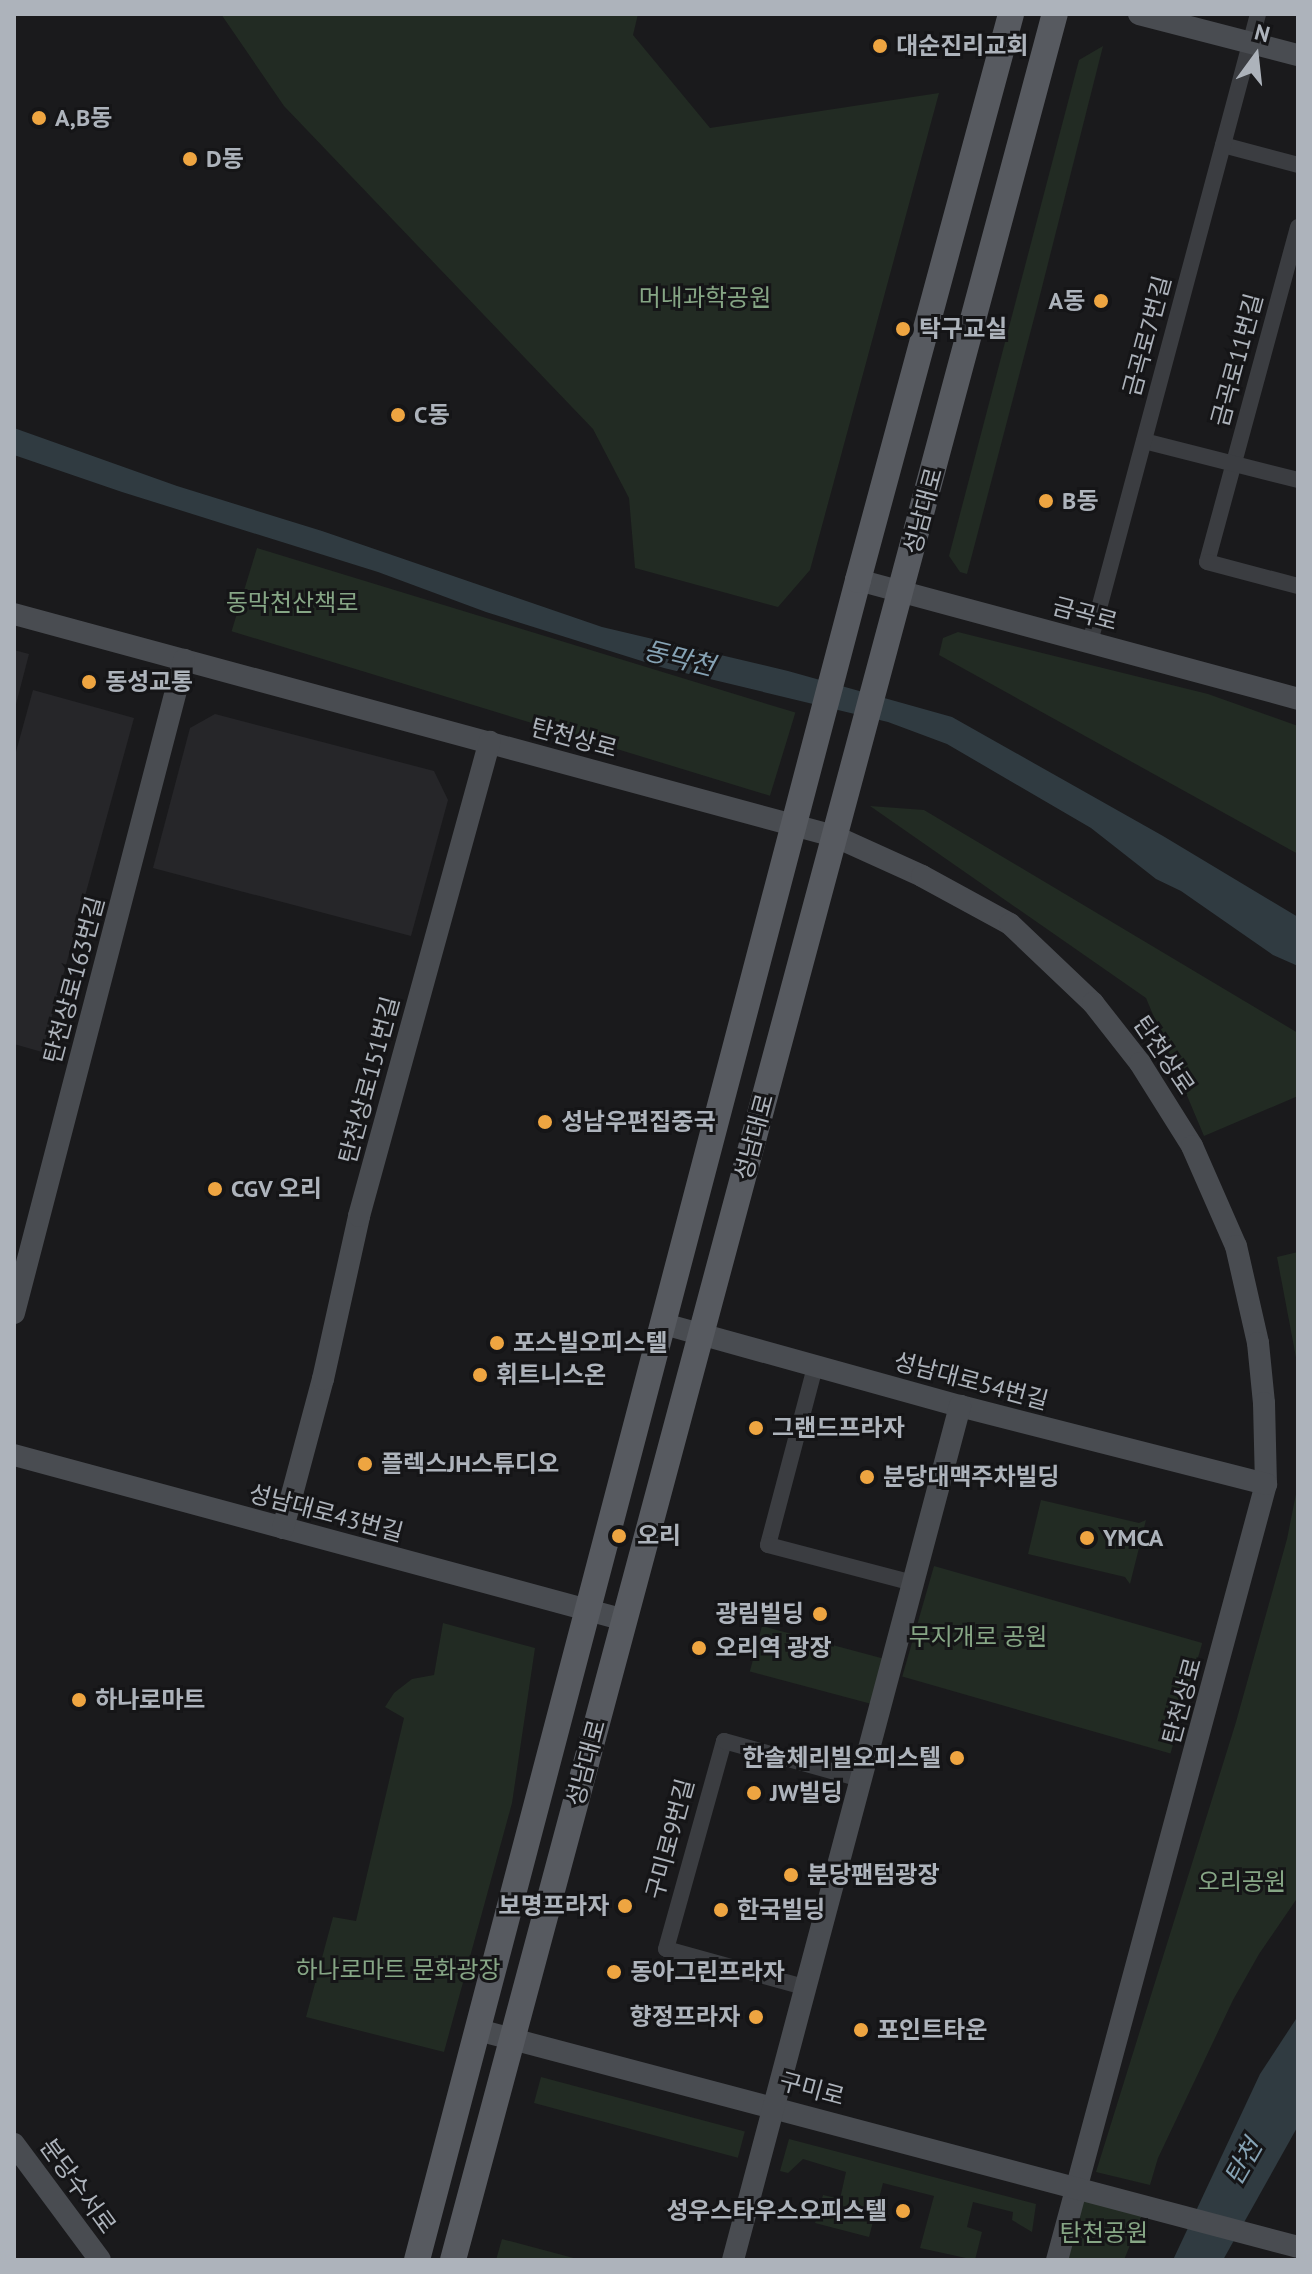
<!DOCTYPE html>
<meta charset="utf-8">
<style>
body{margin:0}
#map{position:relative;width:1312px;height:2274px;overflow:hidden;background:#1a1a1c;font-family:"PT Sans","Noto Sans KR",sans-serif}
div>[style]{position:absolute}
.built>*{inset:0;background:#262629}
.green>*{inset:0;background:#222b23;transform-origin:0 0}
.water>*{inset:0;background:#303b41}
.street>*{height:16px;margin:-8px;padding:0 8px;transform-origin:8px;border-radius:8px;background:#3b3d41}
.secondary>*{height:22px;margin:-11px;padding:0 11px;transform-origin:11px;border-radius:11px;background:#494c51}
.primary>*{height:26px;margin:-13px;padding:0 13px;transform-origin:13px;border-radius:13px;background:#575a60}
.dots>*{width:22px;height:22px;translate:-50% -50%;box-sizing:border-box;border:4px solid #151517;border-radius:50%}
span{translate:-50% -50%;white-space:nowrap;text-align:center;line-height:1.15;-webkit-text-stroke:6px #151517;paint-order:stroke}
.poi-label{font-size:24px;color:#adb3bb;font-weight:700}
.left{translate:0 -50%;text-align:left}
.right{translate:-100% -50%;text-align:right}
.park-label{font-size:24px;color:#86a685}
.street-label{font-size:24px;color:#adb3bb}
.water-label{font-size:26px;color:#86a3b5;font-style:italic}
.frame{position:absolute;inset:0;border:16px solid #adb3bb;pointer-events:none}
.north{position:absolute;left:1216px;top:16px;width:80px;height:80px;-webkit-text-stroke:6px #151517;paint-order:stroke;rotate:15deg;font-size:22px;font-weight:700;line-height:32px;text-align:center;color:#adb3bb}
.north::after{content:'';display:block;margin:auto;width:28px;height:36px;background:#adb3bb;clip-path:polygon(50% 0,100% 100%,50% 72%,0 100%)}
</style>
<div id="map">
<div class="built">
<div style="clip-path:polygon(14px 650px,29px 654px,14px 712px)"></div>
<div style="clip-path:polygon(33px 690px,134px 718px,42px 1052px,14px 1044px,14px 759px)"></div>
<div style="clip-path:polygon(215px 714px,434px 771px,448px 800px,411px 936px,153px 868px,190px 728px)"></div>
</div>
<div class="green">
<div style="clip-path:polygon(221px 14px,638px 14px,633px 35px,710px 128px,939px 93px,810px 570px,778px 607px,635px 568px,629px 498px,593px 429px,284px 106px)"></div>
<div style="clip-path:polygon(1103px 46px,1037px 307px,967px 574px,960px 572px,949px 556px,1079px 60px)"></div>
<div style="left:257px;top:548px;width:563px;height:87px;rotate:17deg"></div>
<div style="clip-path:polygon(958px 632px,1208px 694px,1298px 726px,1298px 854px,939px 655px,943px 638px)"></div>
<div style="clip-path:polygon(870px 806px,924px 810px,1298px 1033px,1298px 1096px,1204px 1136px,1146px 998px)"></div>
<div style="clip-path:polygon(1298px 1252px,1298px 1368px,1277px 1257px)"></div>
<div style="clip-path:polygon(1298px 1484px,1298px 1897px,1259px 1954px,1233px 2000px,1158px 2158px,1150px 2185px,1096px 2172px,1236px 1722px,1287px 1539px)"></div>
<div style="clip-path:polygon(1041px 1500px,1139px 1523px,1146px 1520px,1130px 1584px,1125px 1577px,1028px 1554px)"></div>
<div style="left:934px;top:1566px;width:279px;height:115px;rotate:16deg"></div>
<div style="clip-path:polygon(443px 1623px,535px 1648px,512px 1803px,444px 2052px,306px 2017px,333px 1917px,356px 1921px,404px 1718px,385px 1707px,394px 1693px,412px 1679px,434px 1675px)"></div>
<div style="left:762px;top:1626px;width:129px;height:47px;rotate:15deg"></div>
<div style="left:541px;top:2077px;width:211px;height:27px;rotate:15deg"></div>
<div style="clip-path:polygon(789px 2139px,1036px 2204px,1032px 2232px,1012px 2220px,1013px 2212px,973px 2202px,967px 2227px,982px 2232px,975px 2260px,920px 2248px,934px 2196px,883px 2183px,869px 2237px,815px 2223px,823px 2195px,840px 2199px,846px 2172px,803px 2159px,788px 2173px,780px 2171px)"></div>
<div style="clip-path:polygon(1084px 2198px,1143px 2213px,1124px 2260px,1068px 2260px)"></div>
<div style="clip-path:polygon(502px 2239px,581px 2260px,496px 2260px)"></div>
</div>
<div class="water">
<div style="clip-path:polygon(14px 428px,177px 486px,322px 531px,602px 627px,788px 671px,952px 717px,1163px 836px,1298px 917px,1298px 966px,1273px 955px,1181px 891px,1156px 879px,1091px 828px,947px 744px,888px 722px,664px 668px,486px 612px,378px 572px,122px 492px,14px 455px)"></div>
<div style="clip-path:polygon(1298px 2016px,1298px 2126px,1223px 2260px,1173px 2260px,1260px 2074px)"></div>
</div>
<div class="street">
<div style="left:1223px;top:145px;width:78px;rotate:14.9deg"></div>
<div style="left:1298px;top:227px;width:347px;rotate:105.2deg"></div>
<div style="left:1207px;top:562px;width:94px;rotate:14.8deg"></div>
<div style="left:1144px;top:441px;width:159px;rotate:14.2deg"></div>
<div style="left:1090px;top:642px;width:650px;rotate:-75.02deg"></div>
<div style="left:815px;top:1367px;width:184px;rotate:104.8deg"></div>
<div style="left:768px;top:1545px;width:150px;rotate:14.7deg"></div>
<div style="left:804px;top:1987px;width:143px;rotate:-164.6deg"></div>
<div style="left:666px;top:1949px;width:216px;rotate:-74.4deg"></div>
<div style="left:724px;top:1741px;width:141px;rotate:15.6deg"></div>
</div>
<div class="secondary">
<div style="left:1139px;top:14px;width:164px;rotate:14.5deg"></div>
<div style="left:858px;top:580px;width:456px;rotate:15.1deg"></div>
<div style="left:14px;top:614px;width:850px;rotate:15.15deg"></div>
<div style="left:834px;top:836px;width:97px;rotate:24.4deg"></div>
<div style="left:922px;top:876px;width:100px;rotate:28.6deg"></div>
<div style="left:1010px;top:924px;width:115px;rotate:43.6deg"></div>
<div style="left:1093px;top:1003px;width:76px;rotate:51.9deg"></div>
<div style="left:1140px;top:1063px;width:98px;rotate:57.9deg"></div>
<div style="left:1192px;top:1146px;width:109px;rotate:66.3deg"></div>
<div style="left:1236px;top:1246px;width:99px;rotate:77.2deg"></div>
<div style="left:1258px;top:1343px;width:60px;rotate:84.3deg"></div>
<div style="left:1264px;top:1403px;width:81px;rotate:88.6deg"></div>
<div style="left:1266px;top:1484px;width:804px;rotate:105.07deg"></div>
<div style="left:14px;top:1313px;width:675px;rotate:-75.41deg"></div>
<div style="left:664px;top:1324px;width:307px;rotate:15.5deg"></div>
<div style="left:960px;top:1406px;width:316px;rotate:14.3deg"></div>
<div style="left:14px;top:1455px;width:633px;rotate:15.11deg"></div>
<div style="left:283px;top:1528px;width:154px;rotate:-75deg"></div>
<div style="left:323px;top:1379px;width:167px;rotate:-77.5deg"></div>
<div style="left:359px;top:1216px;width:492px;rotate:-74.6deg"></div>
<div style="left:478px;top:2030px;width:848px;rotate:14.82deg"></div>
<div style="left:14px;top:2144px;width:144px;rotate:53.4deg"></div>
<div style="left:733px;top:2260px;width:884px;rotate:-75.11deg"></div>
</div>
<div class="primary">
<div style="left:417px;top:2260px;width:1737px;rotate:-75.29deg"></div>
<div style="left:858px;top:580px;width:586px;rotate:-74.87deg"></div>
<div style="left:453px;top:2260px;width:2325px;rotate:-75deg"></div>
</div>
<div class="dots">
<div style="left:880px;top:46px;background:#eea541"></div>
<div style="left:39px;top:118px;background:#eea541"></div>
<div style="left:190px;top:159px;background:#eea541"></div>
<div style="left:1101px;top:301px;background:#eea541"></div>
<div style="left:903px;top:329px;background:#eea541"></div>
<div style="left:398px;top:415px;background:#eea541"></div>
<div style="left:1046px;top:501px;background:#eea541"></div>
<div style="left:89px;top:682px;background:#eea541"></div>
<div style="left:545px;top:1122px;background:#eea541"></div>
<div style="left:215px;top:1189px;background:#eea541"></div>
<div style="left:497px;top:1343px;background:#eea541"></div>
<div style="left:480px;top:1375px;background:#eea541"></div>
<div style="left:756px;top:1428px;background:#eea541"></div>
<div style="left:365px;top:1464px;background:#eea541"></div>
<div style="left:867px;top:1477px;background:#eea541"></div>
<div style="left:619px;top:1536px;background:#eea541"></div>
<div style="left:1087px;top:1538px;background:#eea541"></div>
<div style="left:820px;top:1614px;background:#eea541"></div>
<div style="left:699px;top:1648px;background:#eea541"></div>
<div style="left:79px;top:1700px;background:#eea541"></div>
<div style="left:957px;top:1758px;background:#eea541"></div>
<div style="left:754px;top:1793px;background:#eea541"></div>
<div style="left:791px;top:1875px;background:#eea541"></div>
<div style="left:625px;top:1906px;background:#eea541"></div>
<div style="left:721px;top:1910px;background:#eea541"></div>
<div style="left:614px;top:1972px;background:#eea541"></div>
<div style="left:756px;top:2017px;background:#eea541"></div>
<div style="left:861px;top:2030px;background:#eea541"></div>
<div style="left:903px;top:2211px;background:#eea541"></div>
</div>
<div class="poi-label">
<span class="left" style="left:896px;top:46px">대순진리교회</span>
<span class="left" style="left:55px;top:118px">A,B동</span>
<span class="left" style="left:206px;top:159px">D동</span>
<span class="right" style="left:1085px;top:301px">A동</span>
<span class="left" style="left:919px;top:329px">탁구교실</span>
<span class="left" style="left:414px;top:415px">C동</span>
<span class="left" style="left:1062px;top:501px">B동</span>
<span class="left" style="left:105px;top:682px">동성교통</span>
<span class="left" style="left:561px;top:1122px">성남우편집중국</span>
<span class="left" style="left:231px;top:1189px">CGV 오리</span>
<span class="left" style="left:513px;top:1343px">포스빌오피스텔</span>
<span class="left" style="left:496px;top:1375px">휘트니스온</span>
<span class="left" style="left:772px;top:1428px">그랜드프라자</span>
<span class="left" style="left:381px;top:1464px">플렉스JH스튜디오</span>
<span class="left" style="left:883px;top:1477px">분당대맥주차빌딩</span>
<span class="left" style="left:637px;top:1536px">오리</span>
<span class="left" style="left:1103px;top:1538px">YMCA</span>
<span class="right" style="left:804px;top:1614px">광림빌딩</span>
<span class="left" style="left:715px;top:1648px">오리역 광장</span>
<span class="left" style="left:95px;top:1700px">하나로마트</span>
<span class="right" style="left:941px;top:1758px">한솔체리빌오피스텔</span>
<span class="left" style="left:770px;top:1793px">JW빌딩</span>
<span class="left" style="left:807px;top:1875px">분당팬텀광장</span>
<span class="right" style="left:609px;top:1906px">보명프라자</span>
<span class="left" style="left:737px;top:1910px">한국빌딩</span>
<span class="left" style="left:630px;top:1972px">동아그린프라자</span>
<span class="right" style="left:740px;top:2017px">향정프라자</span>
<span class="left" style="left:877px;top:2030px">포인트타운</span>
<span class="right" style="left:887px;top:2211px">성우스타우스오피스텔</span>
</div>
<div class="park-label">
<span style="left:705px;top:298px">머내과학공원</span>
<span style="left:292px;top:603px">동막천산책로</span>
<span style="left:978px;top:1637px">무지개로 공원</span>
<span style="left:1242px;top:1882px">오리공원</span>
<span style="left:398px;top:1970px">하나로마트 문화광장</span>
<span style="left:1104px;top:2233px">탄천공원</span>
</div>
<div class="street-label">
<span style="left:1147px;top:336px;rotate:-75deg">금곡로7번길</span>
<span style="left:1237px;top:360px;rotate:-75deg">금곡로11번길</span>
<span style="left:923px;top:511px;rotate:-75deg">성남대로</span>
<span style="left:1085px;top:614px;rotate:15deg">금곡로</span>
<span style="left:574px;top:738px;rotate:15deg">탄천상로</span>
<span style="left:74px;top:980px;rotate:-75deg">탄천상로163번길</span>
<span style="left:1164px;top:1055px;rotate:56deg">탄천상로</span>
<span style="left:369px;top:1080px;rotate:-75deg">탄천상로151번길</span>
<span style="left:754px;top:1137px;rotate:-75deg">성남대로</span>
<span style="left:971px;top:1381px;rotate:15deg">성남대로54번길</span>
<span style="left:326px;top:1513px;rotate:15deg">성남대로43번길</span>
<span style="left:1182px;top:1701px;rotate:-75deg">탄천상로</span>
<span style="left:586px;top:1763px;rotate:-75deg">성남대로</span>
<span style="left:670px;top:1839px;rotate:-75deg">구미로9번길</span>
<span style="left:812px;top:2089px;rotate:15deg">구미로</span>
<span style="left:78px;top:2186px;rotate:54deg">분당수서로</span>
</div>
<div class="water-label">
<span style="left:679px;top:658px;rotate:14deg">동막천</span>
<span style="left:1243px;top:2162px;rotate:-60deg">탄천</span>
</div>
<div class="frame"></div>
<div class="north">N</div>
</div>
